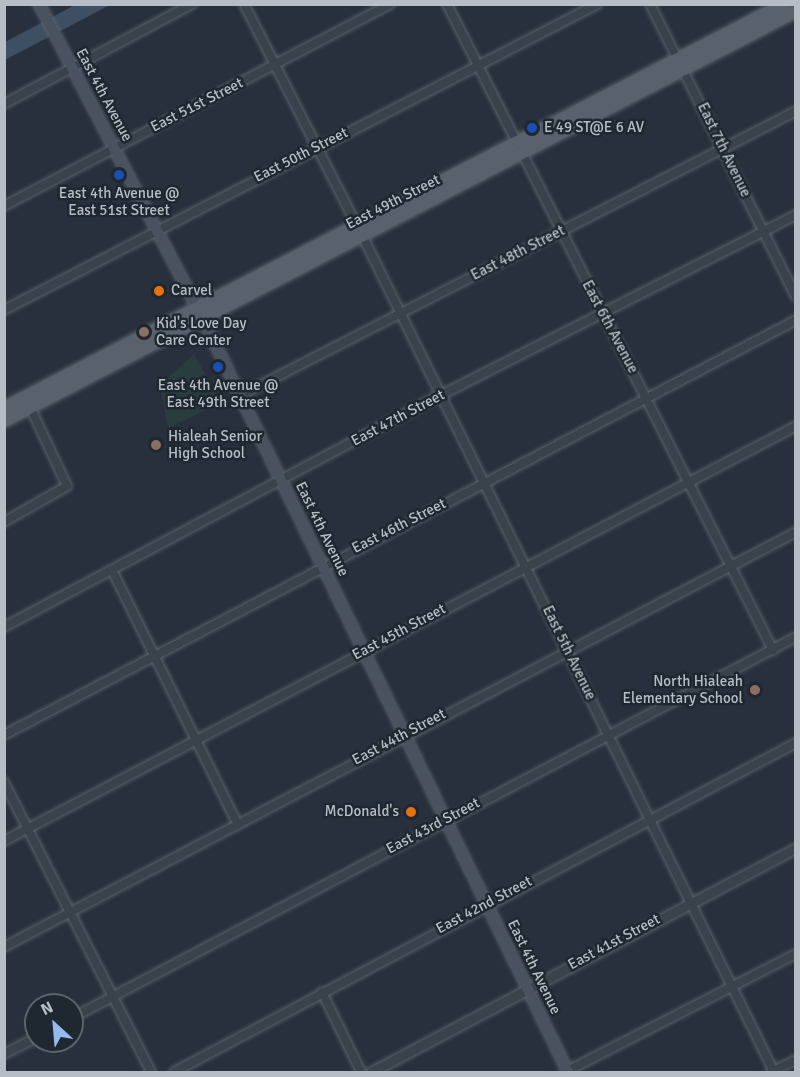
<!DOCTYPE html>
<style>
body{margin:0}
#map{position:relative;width:800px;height:1077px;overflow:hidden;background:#27303c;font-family:Signika,sans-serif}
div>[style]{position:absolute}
.green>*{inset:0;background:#293d3e}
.water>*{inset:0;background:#3e4f63}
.roads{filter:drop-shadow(0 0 2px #58606a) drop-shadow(0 0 2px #58606a)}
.minor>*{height:8px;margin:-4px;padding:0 4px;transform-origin:4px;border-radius:4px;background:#3a424c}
.tertiary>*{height:9px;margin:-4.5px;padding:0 4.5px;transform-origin:4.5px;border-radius:4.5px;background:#3a424c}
.secondary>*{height:10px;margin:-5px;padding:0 5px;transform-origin:5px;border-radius:5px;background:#49525f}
.primary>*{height:12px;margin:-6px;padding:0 6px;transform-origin:6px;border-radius:6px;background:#58616c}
.dots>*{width:16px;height:16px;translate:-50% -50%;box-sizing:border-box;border:3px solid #1f2731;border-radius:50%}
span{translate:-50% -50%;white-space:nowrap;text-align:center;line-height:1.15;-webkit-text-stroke:5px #1f2731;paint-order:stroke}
.street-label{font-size:15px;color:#b6bdc7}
.poi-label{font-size:15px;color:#b6bdc7}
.left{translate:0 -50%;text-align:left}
.right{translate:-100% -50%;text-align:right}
.frame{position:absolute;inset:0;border:6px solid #b6bdc7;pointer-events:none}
.north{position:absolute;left:24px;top:993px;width:60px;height:60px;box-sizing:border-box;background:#1f2731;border:2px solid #5b636d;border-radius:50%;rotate:334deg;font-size:16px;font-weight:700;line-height:24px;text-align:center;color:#b6bdc7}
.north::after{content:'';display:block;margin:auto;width:21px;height:27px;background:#94baee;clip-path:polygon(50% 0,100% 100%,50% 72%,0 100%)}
</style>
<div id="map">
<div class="green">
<div style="clip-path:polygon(194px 354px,221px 403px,168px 428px,160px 385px)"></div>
</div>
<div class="water">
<div style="clip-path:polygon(75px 5px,110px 5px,5px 60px,5px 42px)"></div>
</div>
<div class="roads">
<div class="minor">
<div style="left:244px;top:4px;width:247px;rotate:63deg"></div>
<div style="left:447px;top:4px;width:724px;rotate:63.22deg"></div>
<div style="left:650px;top:4px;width:327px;rotate:63.5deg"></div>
<div style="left:4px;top:104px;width:213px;rotate:-28deg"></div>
<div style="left:4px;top:206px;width:436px;rotate:-27.6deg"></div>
<div style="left:362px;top:235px;width:933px;rotate:63.79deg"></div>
<div style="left:4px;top:310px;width:668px;rotate:-27.26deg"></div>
<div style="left:241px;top:395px;width:623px;rotate:-27.1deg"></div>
<div style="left:4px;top:522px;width:73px;rotate:-29.7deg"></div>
<div style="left:67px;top:486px;width:89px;rotate:-115.1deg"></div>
<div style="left:112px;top:570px;width:282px;rotate:63.7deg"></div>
<div style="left:4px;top:627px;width:495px;rotate:-28deg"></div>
<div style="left:441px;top:395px;width:398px;rotate:-26.9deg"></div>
<div style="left:4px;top:735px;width:894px;rotate:-27.65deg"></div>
<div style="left:4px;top:782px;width:325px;rotate:63.1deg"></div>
<div style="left:4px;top:841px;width:894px;rotate:-27.65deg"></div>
<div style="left:4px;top:947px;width:894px;rotate:-27.65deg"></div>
<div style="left:322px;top:992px;width:89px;rotate:64deg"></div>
<div style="left:72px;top:1018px;width:818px;rotate:-27.76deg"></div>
<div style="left:4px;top:1054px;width:36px;rotate:-27deg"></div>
<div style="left:174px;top:1072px;width:704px;rotate:-27.88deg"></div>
<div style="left:565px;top:1072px;width:259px;rotate:-27.1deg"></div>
<div style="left:771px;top:1072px;width:28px;rotate:-26deg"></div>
</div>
<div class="tertiary">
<div style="left:371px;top:1072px;width:480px;rotate:-27.8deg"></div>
</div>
<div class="secondary">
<div style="left:39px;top:4px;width:353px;rotate:62.5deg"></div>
<div style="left:202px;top:317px;width:839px;rotate:64.14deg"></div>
</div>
<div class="primary">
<div style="left:4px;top:408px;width:878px;rotate:-27.38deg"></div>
<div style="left:4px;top:421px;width:892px;rotate:-27.37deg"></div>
</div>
</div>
<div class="dots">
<div style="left:532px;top:128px;background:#1a4fb4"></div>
<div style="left:119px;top:175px;background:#1a4fb4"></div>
<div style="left:159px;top:291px;background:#e8710a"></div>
<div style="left:144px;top:332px;background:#8d6e63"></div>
<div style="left:218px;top:367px;background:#1a4fb4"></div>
<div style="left:156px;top:445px;background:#8d6e63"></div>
<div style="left:755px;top:690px;background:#8d6e63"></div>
<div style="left:411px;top:812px;background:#e8710a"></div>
</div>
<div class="street-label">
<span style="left:104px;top:95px;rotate:62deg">East 4th Avenue</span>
<span style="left:197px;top:105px;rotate:-27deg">East 51st Street</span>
<span style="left:724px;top:150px;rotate:64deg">East 7th Avenue</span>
<span style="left:301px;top:155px;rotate:-27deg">East 50th Street</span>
<span style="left:393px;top:202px;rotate:-27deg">East 49th Street</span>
<span style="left:518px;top:253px;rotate:-27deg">East 48th Street</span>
<span style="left:610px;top:327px;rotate:62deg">East 6th Avenue</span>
<span style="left:398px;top:418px;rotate:-28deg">East 47th Street</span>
<span style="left:399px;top:526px;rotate:-27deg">East 46th Street</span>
<span style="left:322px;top:529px;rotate:64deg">East 4th Avenue</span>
<span style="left:399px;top:632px;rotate:-28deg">East 45th Street</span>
<span style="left:569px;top:653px;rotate:64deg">East 5th Avenue</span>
<span style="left:399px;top:737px;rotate:-28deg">East 44th Street</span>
<span style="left:433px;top:826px;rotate:-28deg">East 43rd Street</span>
<span style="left:484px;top:905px;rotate:-28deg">East 42nd Street</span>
<span style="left:614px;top:942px;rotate:-28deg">East 41st Street</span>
<span style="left:534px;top:967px;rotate:64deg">East 4th Avenue</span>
</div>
<div class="poi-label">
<span class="left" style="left:544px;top:128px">E 49 ST@E 6 AV</span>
<span style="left:119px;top:202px">East 4th Avenue @<br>East 51st Street</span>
<span class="left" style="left:171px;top:291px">Carvel</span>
<span class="left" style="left:156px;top:332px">Kid's Love Day<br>Care Center</span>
<span style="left:218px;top:394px">East 4th Avenue @<br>East 49th Street</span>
<span class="left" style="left:168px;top:445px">Hialeah Senior<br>High School</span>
<span class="right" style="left:743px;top:690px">North Hialeah<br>Elementary School</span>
<span class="right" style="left:399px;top:812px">McDonald's</span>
</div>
<div class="frame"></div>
<div class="north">N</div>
</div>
